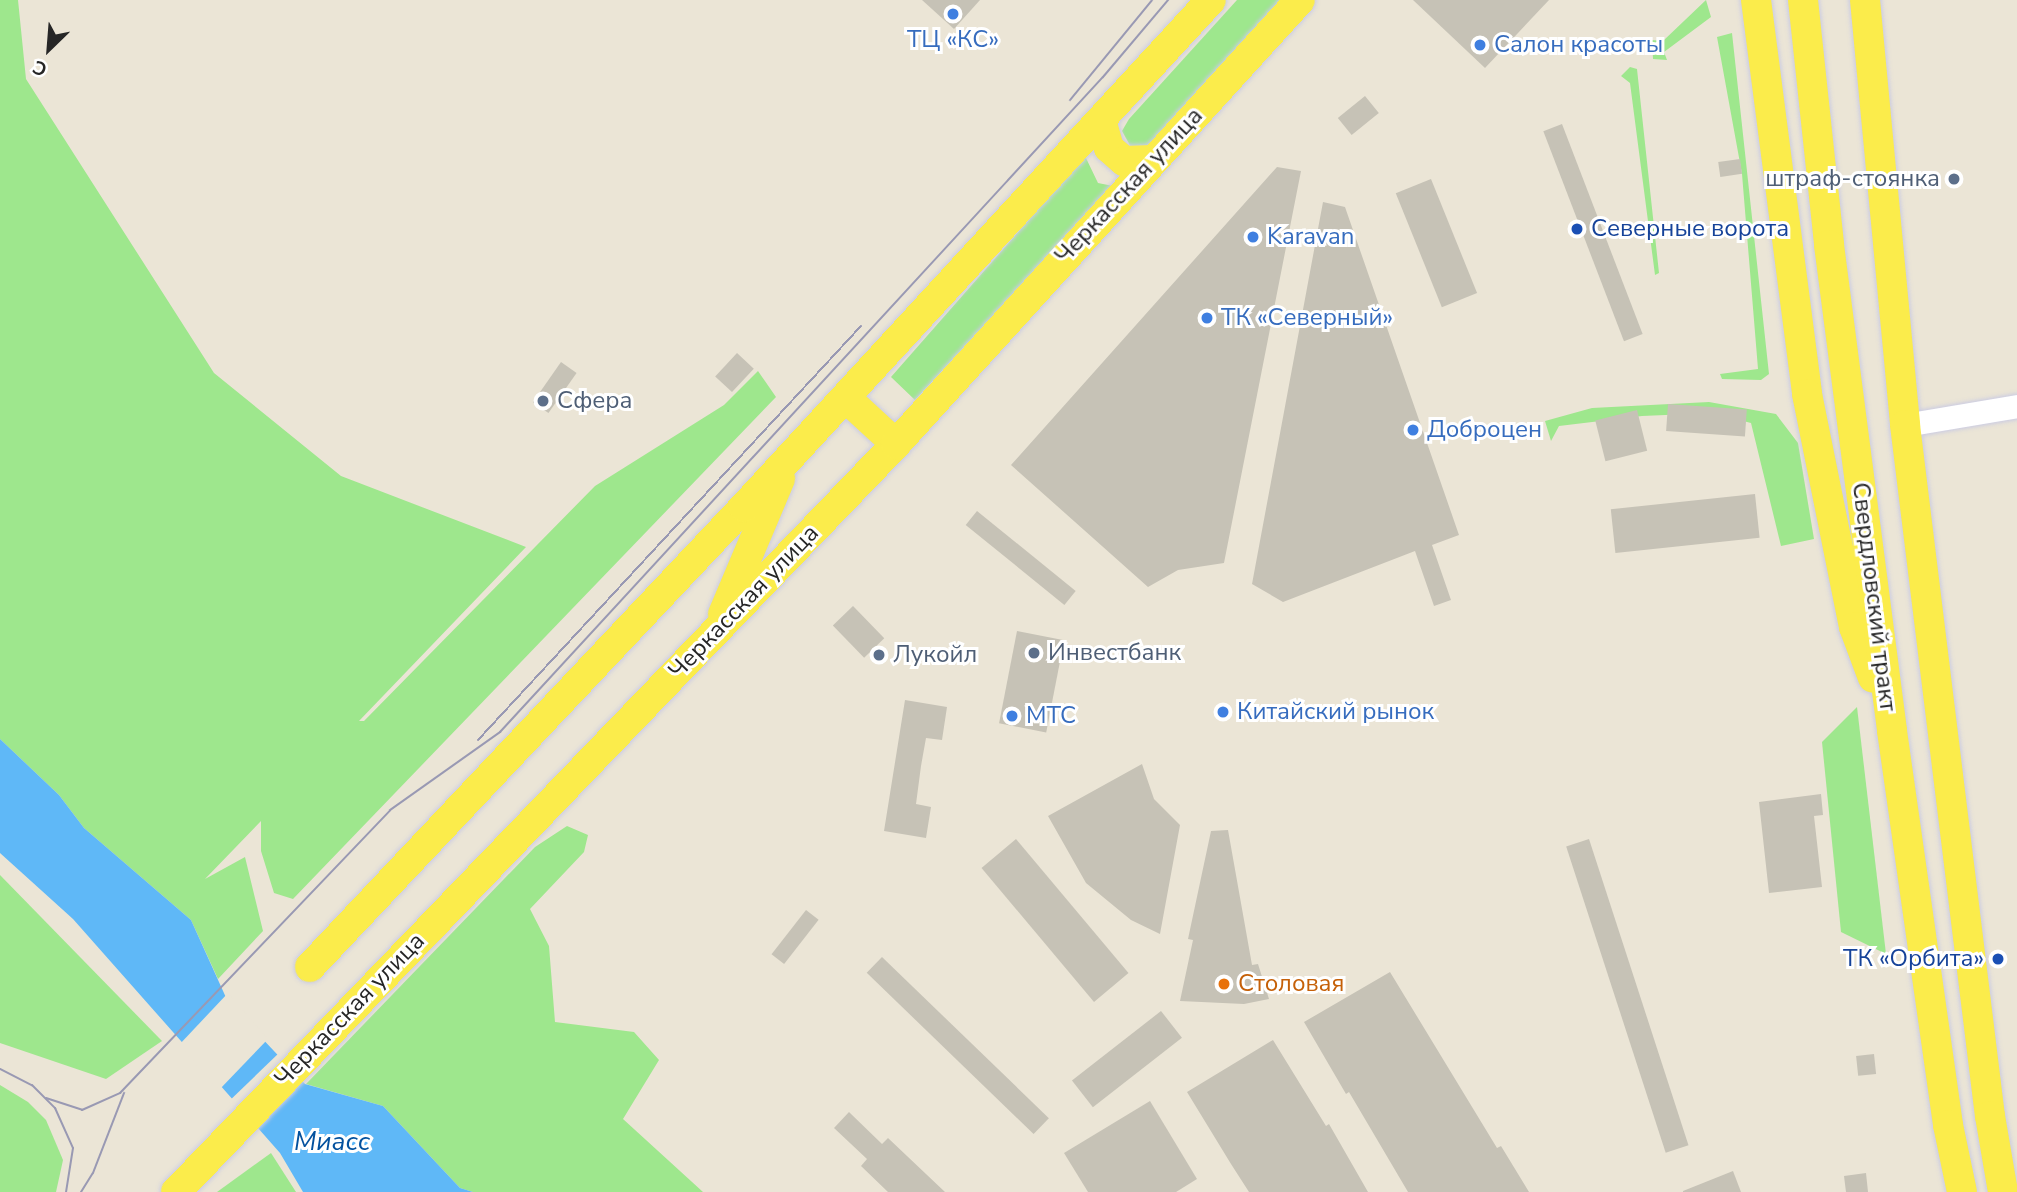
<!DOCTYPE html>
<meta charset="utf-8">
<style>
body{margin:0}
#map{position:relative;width:2017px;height:1192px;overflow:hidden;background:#ebe5d6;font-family:"Nunito Sans",sans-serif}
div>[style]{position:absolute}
.green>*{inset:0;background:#9ee78d}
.water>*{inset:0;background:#5fb8f7}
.pier>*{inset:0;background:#ebe5d6;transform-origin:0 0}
.building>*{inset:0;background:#c6c2b6;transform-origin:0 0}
.roads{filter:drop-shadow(0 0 2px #cbcce2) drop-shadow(0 0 2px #cbcce2)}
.minor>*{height:23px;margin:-11.5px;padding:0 11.5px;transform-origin:11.5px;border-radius:11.5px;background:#fff}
.major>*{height:30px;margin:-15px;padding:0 15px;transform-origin:15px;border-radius:15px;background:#fbec4b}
.tram>*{height:2px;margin:-1px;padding:0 1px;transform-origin:1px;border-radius:1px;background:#9999b3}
.dots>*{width:19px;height:19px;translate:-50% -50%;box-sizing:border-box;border:4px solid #fff;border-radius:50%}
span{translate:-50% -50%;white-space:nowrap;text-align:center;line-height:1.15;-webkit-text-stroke:6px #fff;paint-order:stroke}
.shop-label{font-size:24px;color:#366cbe}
.left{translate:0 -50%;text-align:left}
.service-label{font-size:24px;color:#4e5e75}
.right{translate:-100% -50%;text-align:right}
.street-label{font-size:24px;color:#262626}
.transit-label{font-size:24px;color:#164399}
.food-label{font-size:24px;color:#c56008}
.water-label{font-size:26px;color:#03519e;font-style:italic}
.north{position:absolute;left:14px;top:14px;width:70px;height:70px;-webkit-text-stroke:5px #fff;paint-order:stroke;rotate:205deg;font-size:19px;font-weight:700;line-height:28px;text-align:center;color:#262626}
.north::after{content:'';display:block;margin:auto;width:24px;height:32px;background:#262626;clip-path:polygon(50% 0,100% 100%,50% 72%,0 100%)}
</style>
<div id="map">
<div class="green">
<div style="clip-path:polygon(0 0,18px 0,26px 79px,214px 373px,341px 476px,526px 547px,359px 721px,364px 721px,595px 486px,724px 405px,758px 371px,776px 397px,293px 899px,274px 893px,261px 851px,261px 821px,205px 879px,245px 857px,263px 931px,218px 979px,191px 920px,84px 828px,59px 795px,0 739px)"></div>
<div style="clip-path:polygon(1237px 0,1284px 0,1150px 147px,1132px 149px,1122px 131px,1129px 119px)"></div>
<div style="clip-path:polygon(1706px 0,1711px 17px,1664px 52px,1667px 60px,1653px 59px,1652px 40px,1663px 41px)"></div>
<div style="clip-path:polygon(1732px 33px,1769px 374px,1761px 380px,1722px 379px,1720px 374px,1758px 369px,1742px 174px,1717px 37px)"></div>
<div style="clip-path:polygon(1630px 67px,1637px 69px,1659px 273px,1655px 275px,1630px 83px,1621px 76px)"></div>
<div style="clip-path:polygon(1085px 156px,1098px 183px,1113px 186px,915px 400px,891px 377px)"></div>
<div style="clip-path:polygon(1709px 402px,1776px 414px,1798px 443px,1814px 539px,1781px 546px,1751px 423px,1712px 413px,1642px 416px,1559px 426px,1551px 441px,1545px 421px,1592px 408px)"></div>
<div style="clip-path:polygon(1857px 707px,1886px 954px,1841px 932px,1822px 742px)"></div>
<div style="clip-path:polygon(567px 826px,588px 835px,584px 852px,530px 909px,549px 946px,555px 1022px,634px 1032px,659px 1060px,623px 1119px,703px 1192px,473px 1192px,460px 1188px,383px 1106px,306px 1084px,535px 847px)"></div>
<div style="clip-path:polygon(0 875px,162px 1041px,106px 1079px,0 1043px)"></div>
<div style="clip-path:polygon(0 1085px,28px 1102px,46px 1120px,63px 1160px,56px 1192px,0 1192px)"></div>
<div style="clip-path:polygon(271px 1153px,296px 1192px,217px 1192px)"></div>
</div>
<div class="water">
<div style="clip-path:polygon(0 739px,59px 795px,84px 828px,191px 920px,228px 1002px,305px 1084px,383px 1106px,460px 1188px,473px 1192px,303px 1192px,280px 1153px,73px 919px,0 853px)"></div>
</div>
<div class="pier">
<div style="clip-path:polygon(228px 993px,268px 1039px,219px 1090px,179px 1045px)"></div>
<div style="left:280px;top:1052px;width:37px;height:71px;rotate:46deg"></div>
</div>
<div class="building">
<div style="clip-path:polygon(922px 0,980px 0,954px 29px)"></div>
<div style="clip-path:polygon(1413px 0,1549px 0,1485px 68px)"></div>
<div style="left:1365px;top:96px;width:22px;height:35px;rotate:51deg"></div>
<div style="left:1562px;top:124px;width:225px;height:20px;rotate:69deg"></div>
<div style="left:1740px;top:159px;width:15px;height:22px;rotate:82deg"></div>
<div style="clip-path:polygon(1277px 167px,1301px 171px,1224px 563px,1178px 570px,1148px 587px,1011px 465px)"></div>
<div style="left:1431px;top:179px;width:123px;height:38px;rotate:68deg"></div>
<div style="clip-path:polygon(1323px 202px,1345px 207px,1459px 535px,1432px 545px,1451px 600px,1434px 606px,1415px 551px,1283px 602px,1252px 584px)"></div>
<div style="left:737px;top:353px;width:23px;height:32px;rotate:43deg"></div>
<div style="left:561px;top:362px;width:19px;height:49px;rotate:35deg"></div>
<div style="left:1668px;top:404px;width:79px;height:27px;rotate:4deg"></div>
<div style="left:1637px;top:410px;width:42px;height:43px;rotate:76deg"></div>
<div style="left:1755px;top:494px;width:44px;height:145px;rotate:84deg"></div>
<div style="left:977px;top:511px;width:127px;height:18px;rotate:39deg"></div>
<div style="left:853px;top:606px;width:45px;height:28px;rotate:46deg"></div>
<div style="left:1017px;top:631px;width:48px;height:94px;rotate:11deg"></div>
<div style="clip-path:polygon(905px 700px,947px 707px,942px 740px,926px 738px,921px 766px,916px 804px,931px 807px,926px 838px,884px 831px)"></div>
<div style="clip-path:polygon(1142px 764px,1154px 799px,1180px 825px,1160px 934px,1131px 920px,1086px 883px,1048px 816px)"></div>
<div style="clip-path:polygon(1821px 794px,1823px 815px,1814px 816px,1822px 887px,1769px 893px,1759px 802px)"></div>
<div style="clip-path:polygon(1228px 830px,1252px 965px,1258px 964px,1269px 999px,1244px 1004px,1180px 1001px,1193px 940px,1188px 939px,1211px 831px)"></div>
<div style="left:1016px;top:839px;width:175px;height:45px;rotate:50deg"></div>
<div style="left:1589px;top:839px;width:322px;height:24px;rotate:72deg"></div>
<div style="left:806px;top:910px;width:16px;height:56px;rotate:38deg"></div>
<div style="left:882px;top:957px;width:232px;height:22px;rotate:44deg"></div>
<div style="clip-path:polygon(1390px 972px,1497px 1148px,1501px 1146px,1529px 1192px,1408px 1192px,1349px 1092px,1346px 1094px,1304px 1022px)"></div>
<div style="left:1161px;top:1011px;width:34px;height:113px;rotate:52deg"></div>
<div style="clip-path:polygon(1273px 1040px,1326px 1126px,1329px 1124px,1368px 1192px,1249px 1192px,1231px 1164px,1187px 1092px)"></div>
<div style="left:1874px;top:1054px;width:20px;height:18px;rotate:84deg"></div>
<div style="clip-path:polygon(1150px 1101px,1197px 1179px,1176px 1192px,1088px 1192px,1064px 1153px)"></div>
<div style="clip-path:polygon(849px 1112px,882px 1144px,888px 1138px,945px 1192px,888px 1192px,861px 1166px,867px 1159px,834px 1128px)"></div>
<div style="clip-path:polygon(1733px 1171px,1741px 1192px,1683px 1192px,1683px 1191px)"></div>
<div style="clip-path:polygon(1866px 1173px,1868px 1192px,1846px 1192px,1844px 1176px)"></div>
</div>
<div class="roads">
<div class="minor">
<div style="left:1905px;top:425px;width:114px;rotate:-9.6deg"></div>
</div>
<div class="major">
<div style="left:1756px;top:0;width:397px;rotate:82.6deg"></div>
<div style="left:1807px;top:394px;width:238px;rotate:78.6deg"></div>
<div style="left:1854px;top:627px;width:54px;rotate:69.6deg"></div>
<div style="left:1803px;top:0;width:246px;rotate:83.9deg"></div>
<div style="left:1829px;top:245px;width:490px;rotate:82.6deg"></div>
<div style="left:1892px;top:731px;width:398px;rotate:81.9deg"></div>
<div style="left:1948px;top:1125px;width:68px;rotate:78.2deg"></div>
<div style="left:1865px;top:0;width:427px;rotate:84.6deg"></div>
<div style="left:1905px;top:425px;width:696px;rotate:82.99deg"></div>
<div style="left:1990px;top:1116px;width:77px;rotate:80.3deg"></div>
<div style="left:1101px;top:120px;width:29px;rotate:74deg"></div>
<div style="left:1109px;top:148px;width:20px;rotate:41deg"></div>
<div style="left:1124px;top:161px;width:28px;rotate:-2deg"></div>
<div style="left:846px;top:398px;width:68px;rotate:42.6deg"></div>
<div style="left:723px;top:614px;width:147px;rotate:-67.1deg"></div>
<div style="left:310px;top:967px;width:632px;rotate:-46.67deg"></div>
<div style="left:744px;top:507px;width:689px;rotate:-47.35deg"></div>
<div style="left:176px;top:1192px;width:1038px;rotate:-46.09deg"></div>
<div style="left:896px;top:444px;width:600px;rotate:-47.7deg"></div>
</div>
</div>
<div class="tram">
<div style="left:1070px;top:100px;width:129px;rotate:-50.6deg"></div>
<div style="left:478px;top:740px;width:564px;rotate:-47.23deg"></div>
<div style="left:0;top:1069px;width:36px;rotate:27deg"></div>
<div style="left:32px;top:1085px;width:33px;rotate:45deg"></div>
<div style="left:55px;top:1108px;width:44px;rotate:65.8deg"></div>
<div style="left:73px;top:1148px;width:45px;rotate:99deg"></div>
<div style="left:46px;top:1098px;width:38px;rotate:18deg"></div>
<div style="left:82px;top:1110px;width:42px;rotate:-24.1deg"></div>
<div style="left:120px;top:1093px;width:391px;rotate:-46.3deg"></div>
<div style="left:390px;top:810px;width:135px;rotate:-35.3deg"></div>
<div style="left:500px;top:732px;width:890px;rotate:-47.37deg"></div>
<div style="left:1103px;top:77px;width:101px;rotate:-49.8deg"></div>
<div style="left:81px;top:1192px;width:22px;rotate:-58deg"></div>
<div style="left:93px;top:1173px;width:86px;rotate:-68.8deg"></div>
</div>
<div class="dots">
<div style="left:953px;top:14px;background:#3f7fe0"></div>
<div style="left:1480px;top:45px;background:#3f7fe0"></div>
<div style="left:1954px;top:179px;background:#5c6f8a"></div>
<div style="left:1577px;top:229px;background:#1a4fb4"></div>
<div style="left:1253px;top:237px;background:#3f7fe0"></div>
<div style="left:1207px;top:318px;background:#3f7fe0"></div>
<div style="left:543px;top:401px;background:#5c6f8a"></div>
<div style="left:1413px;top:430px;background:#3f7fe0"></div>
<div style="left:1034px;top:653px;background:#5c6f8a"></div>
<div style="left:879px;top:655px;background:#5c6f8a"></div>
<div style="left:1223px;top:712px;background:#3f7fe0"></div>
<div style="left:1012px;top:716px;background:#3f7fe0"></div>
<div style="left:1998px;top:959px;background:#1a4fb4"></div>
<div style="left:1224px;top:984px;background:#e8710a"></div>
</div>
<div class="shop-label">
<span style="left:953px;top:40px">ТЦ «КС»</span>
<span class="left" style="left:1494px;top:45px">Салон красоты</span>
<span class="left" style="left:1267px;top:237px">Karavan</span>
<span class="left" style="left:1221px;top:318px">ТК «Северный»</span>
<span class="left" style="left:1427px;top:430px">Доброцен</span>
<span class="left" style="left:1237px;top:712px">Китайский рынок</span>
<span class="left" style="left:1026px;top:716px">МТС</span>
</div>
<div class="service-label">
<span class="right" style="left:1940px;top:179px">штраф-стоянка</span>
<span class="left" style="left:557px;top:401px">Сфера</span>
<span class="left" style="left:1048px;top:653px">Инвестбанк</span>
<span class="left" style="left:893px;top:655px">Лукойл</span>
</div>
<div class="street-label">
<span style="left:1129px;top:186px;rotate:-47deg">Черкасская улица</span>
<span style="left:1874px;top:597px;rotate:83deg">Свердловский тракт</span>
<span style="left:744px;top:602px;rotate:-46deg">Черкасская улица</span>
<span style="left:350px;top:1010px;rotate:-46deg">Черкасская улица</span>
</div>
<div class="transit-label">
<span class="left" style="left:1591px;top:229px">Северные ворота</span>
<span class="right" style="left:1984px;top:959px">ТК «Орбита»</span>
</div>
<div class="food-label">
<span class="left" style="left:1238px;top:984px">Столовая</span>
</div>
<div class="water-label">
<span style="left:332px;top:1142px">Миасс</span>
</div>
<div class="north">С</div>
</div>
